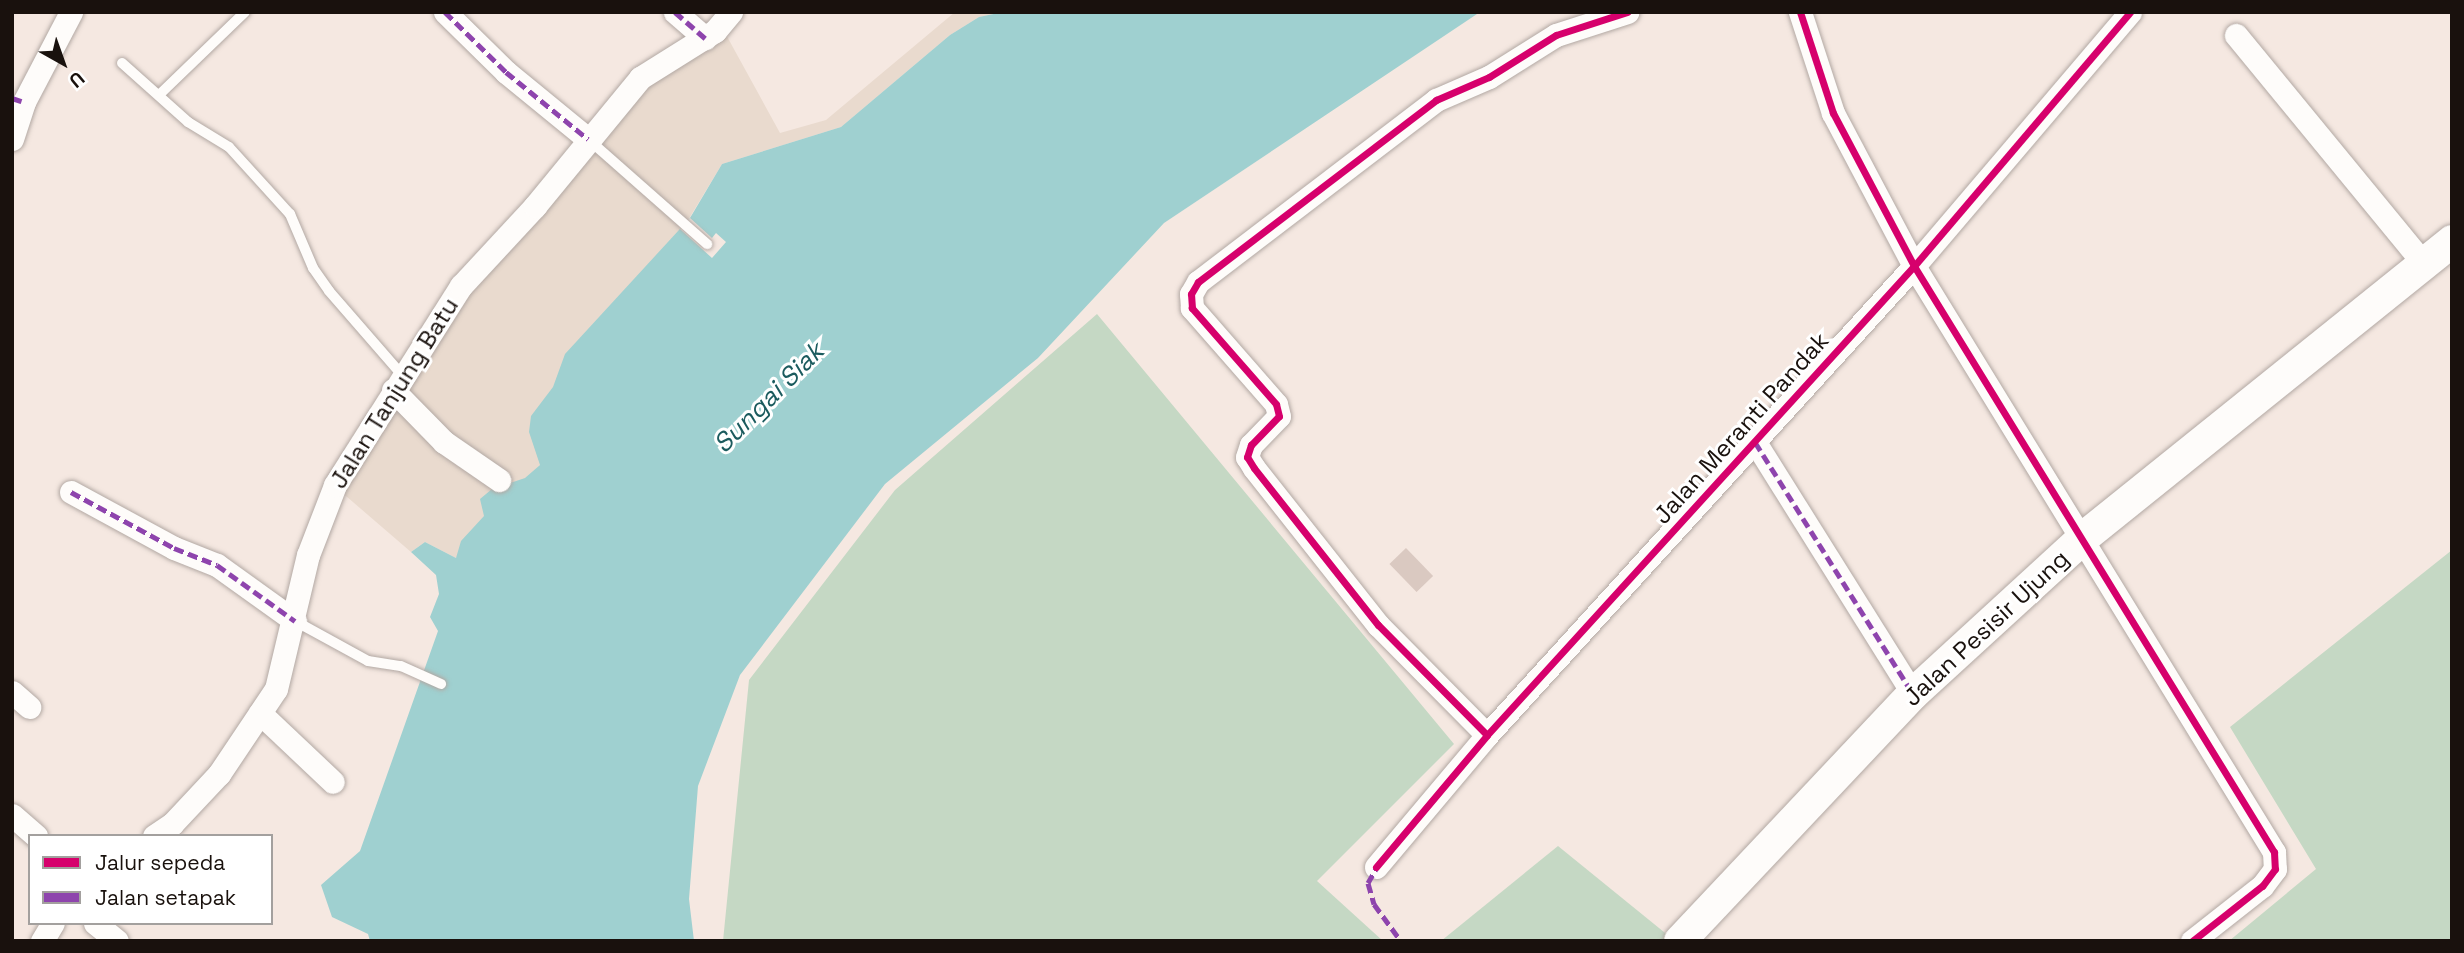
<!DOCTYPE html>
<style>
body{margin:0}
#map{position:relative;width:2464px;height:953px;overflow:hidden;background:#f5e8e1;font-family:"Space Grotesk",sans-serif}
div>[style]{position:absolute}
.commercial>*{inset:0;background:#e9dace}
.green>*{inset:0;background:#c5d8c4}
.water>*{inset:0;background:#9fd0d0}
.pier>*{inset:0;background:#f5e8e1}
.building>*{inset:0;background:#dac9c1;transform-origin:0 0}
.roads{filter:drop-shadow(0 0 2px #b2a8a3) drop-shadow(0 0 2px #b2a8a3)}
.lane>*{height:10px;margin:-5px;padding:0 5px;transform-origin:5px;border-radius:5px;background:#fefcfa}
.street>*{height:23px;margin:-11.5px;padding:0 11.5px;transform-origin:11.5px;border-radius:11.5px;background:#fefcfa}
.secondary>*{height:32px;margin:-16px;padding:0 16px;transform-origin:16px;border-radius:16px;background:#fefcfa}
.quiet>*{height:5px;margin-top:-2.5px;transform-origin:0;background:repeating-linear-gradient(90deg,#8e44ad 0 10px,transparent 0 15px)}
.cycleway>*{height:7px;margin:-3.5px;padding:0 3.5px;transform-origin:3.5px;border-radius:3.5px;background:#d6006c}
span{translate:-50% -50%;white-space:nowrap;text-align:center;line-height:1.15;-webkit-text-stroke:6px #fff;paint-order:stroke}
.street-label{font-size:24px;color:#19110d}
.water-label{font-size:26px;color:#1b5b5e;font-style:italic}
.frame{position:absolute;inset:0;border:14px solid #19110d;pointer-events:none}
.legend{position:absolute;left:28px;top:834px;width:245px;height:91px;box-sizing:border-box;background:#fff;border:2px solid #a3a09e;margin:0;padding:9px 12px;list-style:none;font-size:21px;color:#19110d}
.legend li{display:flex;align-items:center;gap:14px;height:35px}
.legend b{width:35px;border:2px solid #a3a09e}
.north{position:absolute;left:28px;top:28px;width:70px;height:70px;-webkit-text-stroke:5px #fff;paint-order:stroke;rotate:140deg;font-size:19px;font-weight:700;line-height:28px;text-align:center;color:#19110d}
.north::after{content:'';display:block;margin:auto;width:24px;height:32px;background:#19110d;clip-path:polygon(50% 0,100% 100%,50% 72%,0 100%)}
</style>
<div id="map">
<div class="commercial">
<div style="clip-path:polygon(955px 12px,1003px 12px,979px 17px,950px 35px,841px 127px,722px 164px,540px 465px,456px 558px,425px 542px,411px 552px,332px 484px,443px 314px,646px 82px,724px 31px,780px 133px,826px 120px)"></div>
</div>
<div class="green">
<div style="clip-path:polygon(1097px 314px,1454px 744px,1317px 881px,1383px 941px,723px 941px,749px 680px,895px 490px)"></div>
<div style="clip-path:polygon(2452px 550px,2452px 941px,2229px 941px,2316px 869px,2230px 727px)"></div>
<div style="clip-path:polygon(1558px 846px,1675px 941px,1441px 941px)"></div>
</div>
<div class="water">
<div style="clip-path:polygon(1003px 12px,1480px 12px,1164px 223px,1038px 358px,885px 484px,740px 675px,698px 786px,689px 899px,694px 941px,370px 941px,368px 934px,332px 917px,321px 885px,360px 851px,438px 631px,430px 617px,439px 594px,436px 575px,411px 552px,425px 542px,456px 558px,461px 541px,484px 516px,480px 499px,492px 489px,525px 478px,540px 465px,529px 432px,531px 416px,553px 387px,565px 354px,690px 218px,722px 164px,841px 127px,950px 35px,979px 17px)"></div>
</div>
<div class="pier">
<div style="clip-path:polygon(690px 218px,712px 238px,716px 233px,726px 242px,712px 258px,680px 229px)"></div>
</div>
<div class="building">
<div style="left:1406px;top:548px;width:39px;height:23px;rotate:46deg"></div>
</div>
<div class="roads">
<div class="lane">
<div style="left:122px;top:63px;width:89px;rotate:41.8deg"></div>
<div style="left:188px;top:122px;width:48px;rotate:31.4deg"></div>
<div style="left:229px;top:147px;width:91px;rotate:47.7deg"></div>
<div style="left:290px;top:214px;width:59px;rotate:66.9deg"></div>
<div style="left:313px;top:268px;width:28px;rotate:55deg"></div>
<div style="left:329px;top:291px;width:113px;rotate:49deg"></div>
<div style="left:160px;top:94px;width:118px;rotate:-44deg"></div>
<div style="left:588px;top:139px;width:159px;rotate:41.4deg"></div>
<div style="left:295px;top:621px;width:83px;rotate:28.7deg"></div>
<div style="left:368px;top:661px;width:33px;rotate:9deg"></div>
<div style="left:401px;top:666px;width:44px;rotate:24.2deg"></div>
</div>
<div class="street">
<div style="left:445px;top:12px;width:86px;rotate:44.5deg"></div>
<div style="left:506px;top:72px;width:106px;rotate:39.3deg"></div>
<div style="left:675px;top:12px;width:40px;rotate:41deg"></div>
<div style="left:1800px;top:12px;width:106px;rotate:71.9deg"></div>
<div style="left:1833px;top:113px;width:173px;rotate:62.1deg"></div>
<div style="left:1914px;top:266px;width:688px;rotate:58.44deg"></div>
<div style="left:2274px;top:852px;width:17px;rotate:87deg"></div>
<div style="left:2275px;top:869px;width:21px;rotate:127deg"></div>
<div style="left:2262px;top:886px;width:89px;rotate:141.8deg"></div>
<div style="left:2236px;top:35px;width:295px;rotate:50.6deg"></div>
<div style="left:12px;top:139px;width:39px;rotate:-72deg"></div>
<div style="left:24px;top:102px;width:102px;rotate:-62.4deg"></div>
<div style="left:393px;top:390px;width:73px;rotate:45.6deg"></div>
<div style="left:444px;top:442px;width:67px;rotate:34.6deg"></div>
<div style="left:1755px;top:442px;width:297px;rotate:57.9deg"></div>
<div style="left:71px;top:492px;width:117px;rotate:28.5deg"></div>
<div style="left:174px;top:548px;width:46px;rotate:21.6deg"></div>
<div style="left:217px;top:565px;width:96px;rotate:35.7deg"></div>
<div style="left:12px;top:692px;width:23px;rotate:41deg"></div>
<div style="left:260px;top:713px;width:100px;rotate:43.4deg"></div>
<div style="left:1487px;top:735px;width:155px;rotate:-134.7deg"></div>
<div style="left:1378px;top:625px;width:200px;rotate:-128.3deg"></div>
<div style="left:1254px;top:468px;width:13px;rotate:-122deg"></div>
<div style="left:1247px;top:457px;width:13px;rotate:-72deg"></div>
<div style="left:1251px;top:445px;width:40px;rotate:-46deg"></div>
<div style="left:1279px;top:416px;width:12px;rotate:-104deg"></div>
<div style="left:1276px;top:404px;width:128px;rotate:-131.2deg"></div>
<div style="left:1192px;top:308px;width:14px;rotate:-94deg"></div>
<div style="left:1191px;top:294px;width:14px;rotate:-60deg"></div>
<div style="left:1198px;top:282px;width:300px;rotate:-37.4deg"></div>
<div style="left:1436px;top:100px;width:58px;rotate:-23.5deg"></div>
<div style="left:1489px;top:77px;width:79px;rotate:-32.1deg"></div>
<div style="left:1556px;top:35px;width:75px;rotate:-17.9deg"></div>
<div style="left:12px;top:815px;width:32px;rotate:41deg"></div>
<div style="left:154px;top:836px;width:22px;rotate:-34deg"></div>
<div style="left:172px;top:824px;width:69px;rotate:-46.8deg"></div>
<div style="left:219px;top:774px;width:102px;rotate:-56.2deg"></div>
<div style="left:276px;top:689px;width:138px;rotate:-76.6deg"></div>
<div style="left:308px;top:555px;width:75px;rotate:-68.9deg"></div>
<div style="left:335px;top:485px;width:236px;rotate:-57.7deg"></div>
<div style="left:461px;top:286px;width:109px;rotate:-47.2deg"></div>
<div style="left:535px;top:206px;width:166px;rotate:-50.6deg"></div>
<div style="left:640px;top:78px;width:89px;rotate:-32.1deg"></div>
<div style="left:715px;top:31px;width:25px;rotate:-50deg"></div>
<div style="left:1376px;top:867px;width:172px;rotate:-49.9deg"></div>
<div style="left:1487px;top:735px;width:634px;rotate:-47.68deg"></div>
<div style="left:1914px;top:266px;width:333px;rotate:-49.6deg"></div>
<div style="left:95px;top:923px;width:28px;rotate:39deg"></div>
<div style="left:42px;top:941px;width:21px;rotate:-59deg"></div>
</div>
<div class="secondary">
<div style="left:1680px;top:941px;width:340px;rotate:-46.7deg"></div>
<div style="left:1913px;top:694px;width:231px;rotate:-42.5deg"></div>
<div style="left:2083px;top:538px;width:474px;rotate:-38.8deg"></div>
</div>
</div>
<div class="quiet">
<div style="left:445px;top:12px;width:86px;rotate:44.5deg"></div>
<div style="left:506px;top:72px;width:106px;rotate:39.3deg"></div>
<div style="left:675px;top:12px;width:40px;rotate:41deg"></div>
<div style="left:12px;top:98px;width:13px;rotate:18deg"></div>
<div style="left:1755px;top:442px;width:297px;rotate:57.9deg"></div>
<div style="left:71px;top:492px;width:117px;rotate:28.5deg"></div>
<div style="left:174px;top:548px;width:46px;rotate:21.6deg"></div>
<div style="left:217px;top:565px;width:96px;rotate:35.7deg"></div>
<div style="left:1380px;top:862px;width:24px;rotate:120deg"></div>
<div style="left:1368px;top:883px;width:22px;rotate:74deg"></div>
<div style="left:1374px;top:904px;width:46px;rotate:53.9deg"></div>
</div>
<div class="cycleway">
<div style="left:1800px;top:12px;width:106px;rotate:71.9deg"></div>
<div style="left:1833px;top:113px;width:173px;rotate:62.1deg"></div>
<div style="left:1914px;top:266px;width:688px;rotate:58.44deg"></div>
<div style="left:2274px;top:852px;width:17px;rotate:87deg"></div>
<div style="left:2275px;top:869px;width:21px;rotate:127deg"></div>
<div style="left:2262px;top:886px;width:89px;rotate:141.8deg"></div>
<div style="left:1487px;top:735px;width:155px;rotate:-134.7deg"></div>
<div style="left:1378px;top:625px;width:200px;rotate:-128.3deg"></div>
<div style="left:1254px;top:468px;width:13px;rotate:-122deg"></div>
<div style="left:1247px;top:457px;width:13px;rotate:-72deg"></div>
<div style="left:1251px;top:445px;width:40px;rotate:-46deg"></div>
<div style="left:1279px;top:416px;width:12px;rotate:-104deg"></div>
<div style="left:1276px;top:404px;width:128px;rotate:-131.2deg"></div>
<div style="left:1192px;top:308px;width:14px;rotate:-94deg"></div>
<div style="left:1191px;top:294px;width:14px;rotate:-60deg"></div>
<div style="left:1198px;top:282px;width:300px;rotate:-37.4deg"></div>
<div style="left:1436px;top:100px;width:58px;rotate:-23.5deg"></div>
<div style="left:1489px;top:77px;width:79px;rotate:-32.1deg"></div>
<div style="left:1556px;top:35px;width:75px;rotate:-17.9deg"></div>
<div style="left:1376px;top:867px;width:172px;rotate:-49.9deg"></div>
<div style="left:1487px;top:735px;width:634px;rotate:-47.68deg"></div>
<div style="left:1914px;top:266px;width:333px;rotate:-49.6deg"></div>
</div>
<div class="street-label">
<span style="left:394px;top:393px;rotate:-58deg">Jalan Tanjung Batu</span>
<span style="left:1741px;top:428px;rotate:-48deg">Jalan Meranti Pandak</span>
<span style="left:1986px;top:628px;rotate:-43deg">Jalan Pesisir Ujung</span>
</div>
<div class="water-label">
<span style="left:769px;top:398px;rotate:-45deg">Sungai Siak</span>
</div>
<div class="frame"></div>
<ul class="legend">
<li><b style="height:9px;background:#d6006c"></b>Jalur sepeda</li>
<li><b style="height:9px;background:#8e44ad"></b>Jalan setapak</li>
</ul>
<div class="north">U</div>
</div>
